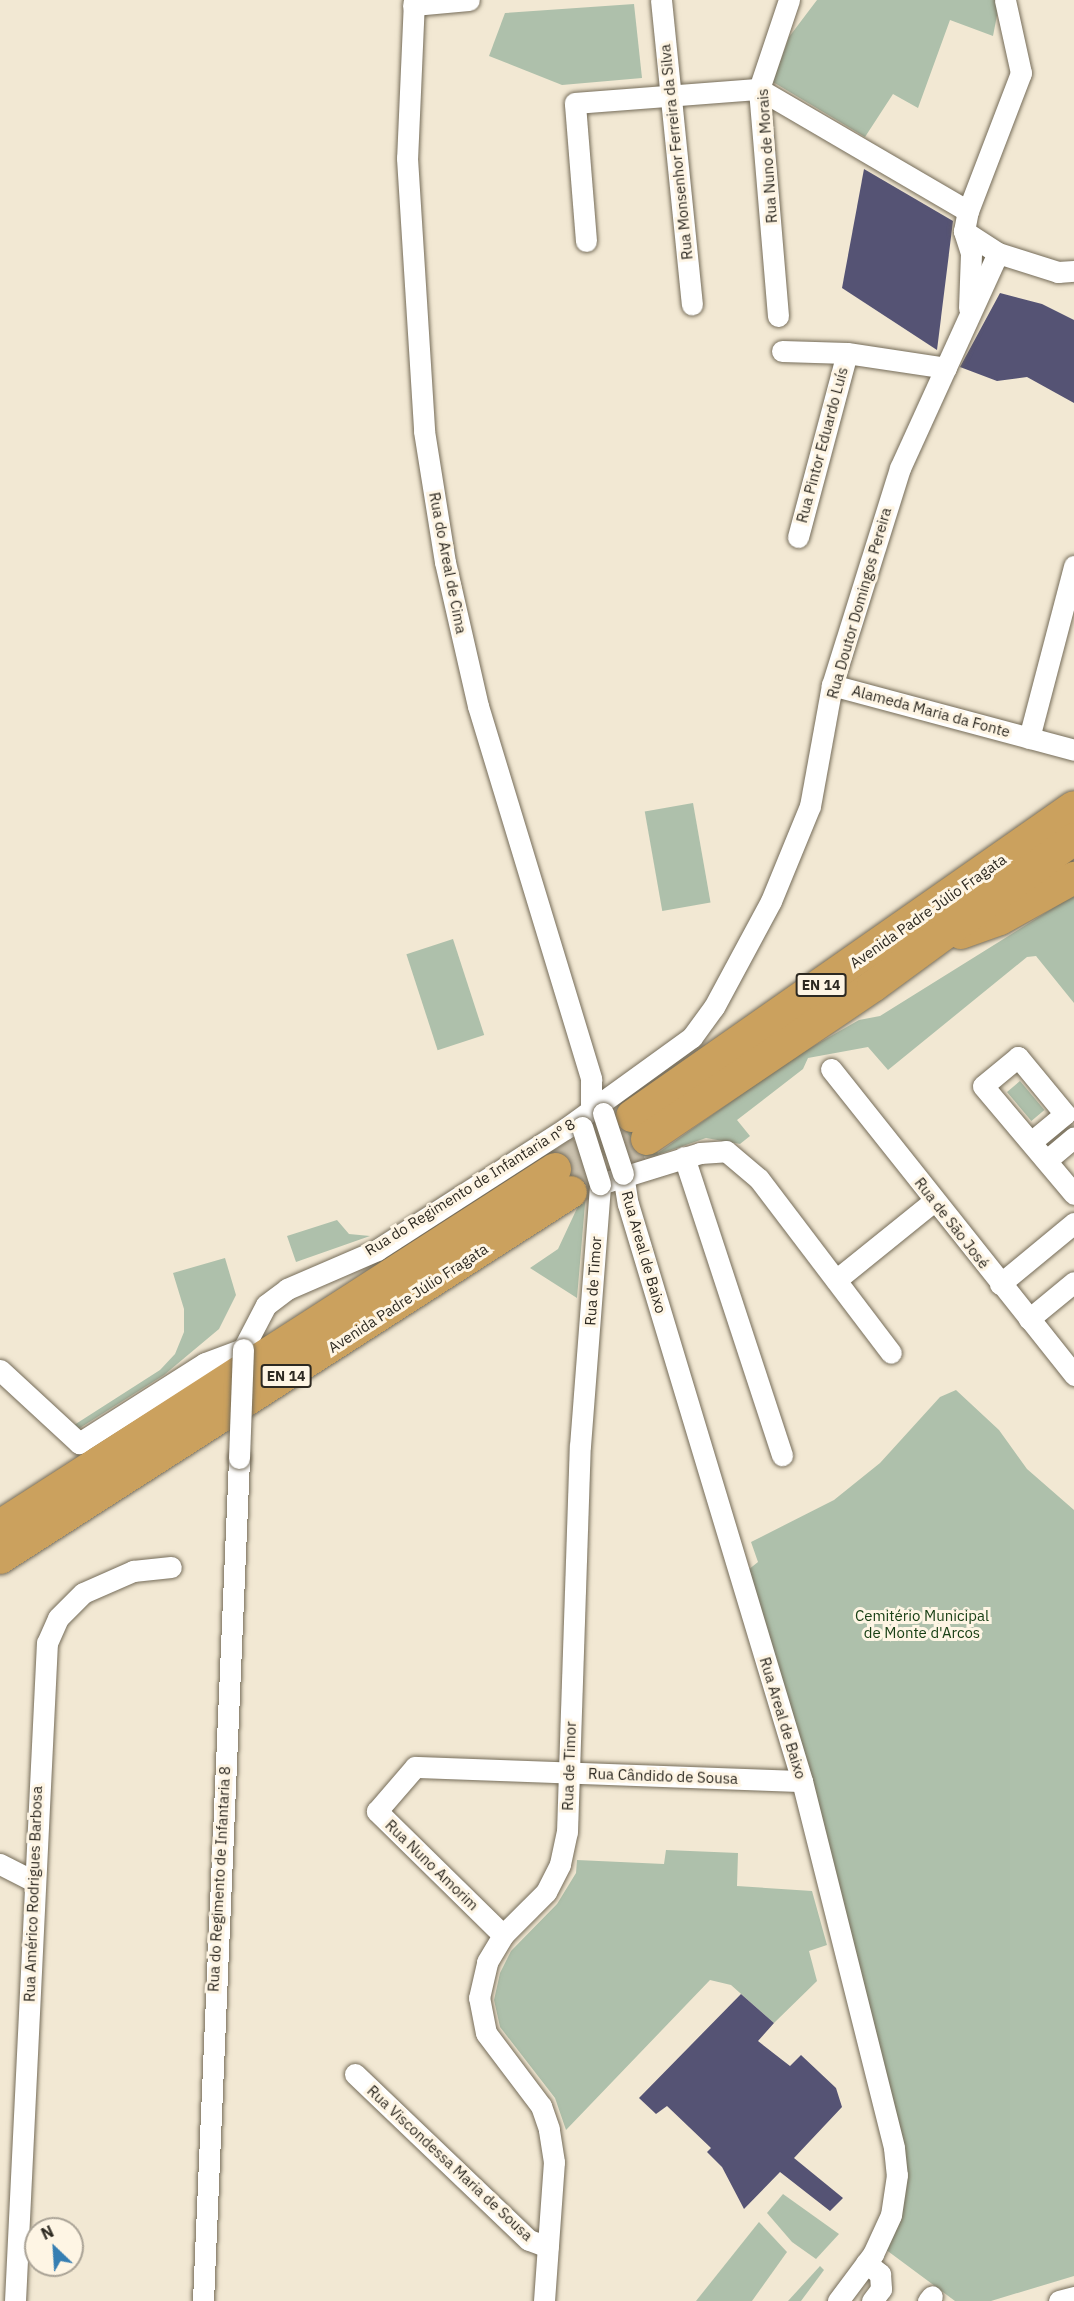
<!DOCTYPE html>
<meta charset="utf-8">
<style>
body{margin:0}
#map{position:relative;width:1074px;height:2301px;overflow:hidden;background:#f2e8d3;font-family:"IBM Plex Sans",sans-serif}
div>[style]{position:absolute}
.green>*{inset:0;background:#aec0ab;transform-origin:0 0}
.building>*{inset:0;background:#555374}
.highway-tunnel>*{height:32px;margin-top:-16px;transform-origin:0;background:repeating-linear-gradient(90deg,#cbc2af 0 32px,transparent 0 48px)}
.roads{filter:drop-shadow(0 0 2px #756c59) drop-shadow(0 0 2px #756c59)}
.minor>*{height:21px;margin:-10.5px;padding:0 10.5px;transform-origin:10.5px;border-radius:10.5px;background:#fff}
.highway>*{height:32px;margin:-16px;padding:0 16px;transform-origin:16px;border-radius:16px;background:#cba15e}
.bridges{filter:drop-shadow(0 0 2px #756c59) drop-shadow(0 0 2px #756c59)}
.minor-bridge>*{height:21px;margin:-10.5px;padding:0 10.5px;transform-origin:10.5px;border-radius:10.5px;background:#fff}
span{translate:-50% -50%;white-space:nowrap;text-align:center;line-height:1.15;-webkit-text-stroke:6px #fef5e4;paint-order:stroke}
.shield-label span{padding:2px 4px;background:#fef5e4;border:2px solid;border-radius:4px;-webkit-text-stroke-width:0}
.shield-label{font-size:14px;color:#2d2921;font-weight:700}
.street-label{font-size:15px;color:#2d2921}
.park-label{font-size:15px;color:#194015}
.north{position:absolute;left:24px;top:2217px;width:60px;height:60px;box-sizing:border-box;background:#fef5e4;border:2px solid #aaa396;border-radius:50%;rotate:335deg;font-size:16px;font-weight:700;line-height:24px;text-align:center;color:#2d2921}
.north::after{content:'';display:block;margin:auto;width:21px;height:27px;background:#367eb2;clip-path:polygon(50% 0,100% 100%,50% 72%,0 100%)}
</style>
<div id="map">
<div class="green">
<div style="clip-path:polygon(817px 0,1000px 0,993px 36px,950px 20px,918px 108px,893px 94px,865px 137px,773px 82px,789px 37px)"></div>
<div style="clip-path:polygon(634px 4px,642px 78px,562px 85px,489px 56px,505px 13px)"></div>
<div style="left:693px;top:803px;width:101px;height:49px;rotate:80deg"></div>
<div style="clip-path:polygon(1074px 895px,1074px 1003px,1036px 956px,1027px 957px,888px 1070px,868px 1047px,808px 1058px,803px 1069px,737px 1120px,750px 1136px,740px 1144px,706px 1138px,657px 1155px,643px 1156px,620px 1128px,618px 1115px,623px 1101px,658px 1153px,796px 1056px,859px 1020px,880px 1016px)"></div>
<div style="left:453px;top:939px;width:101px;height:49px;rotate:72deg"></div>
<div style="left:1020px;top:1081px;width:38px;height:17px;rotate:50deg"></div>
<div style="clip-path:polygon(564px 1145px,579px 1153px,587px 1180px,577px 1298px,530px 1268px,558px 1249px,579px 1204px,546px 1154px)"></div>
<div style="clip-path:polygon(337px 1220px,349px 1234px,370px 1236px,296px 1262px,287px 1236px)"></div>
<div style="clip-path:polygon(225px 1258px,236px 1295px,219px 1329px,164px 1375px,75px 1431px,71px 1427px,160px 1370px,175px 1354px,184px 1332px,184px 1309px,173px 1273px)"></div>
<div style="clip-path:polygon(956px 1390px,999px 1430px,1027px 1469px,1074px 1510px,1074px 2276px,991px 2301px,955px 2301px,885px 2249px,892px 2233px,873px 2024px,748px 1570px,758px 1562px,751px 1542px,834px 1500px,880px 1463px,940px 1397px)"></div>
<div style="clip-path:polygon(666px 1850px,738px 1853px,737px 1886px,812px 1891px,827px 1945px,809px 1951px,817px 1981px,774px 2023px,731px 1985px,710px 1980px,566px 2130px,555px 2098px,500px 2027px,494px 2000px,500px 1973px,511px 1951px,557px 1904px,576px 1873px,577px 1860px,664px 1864px)"></div>
<div style="clip-path:polygon(783px 2194px,839px 2234px,816px 2259px,792px 2242px,767px 2213px)"></div>
<div style="clip-path:polygon(759px 2222px,787px 2252px,752px 2301px,696px 2301px)"></div>
<div style="clip-path:polygon(820px 2266px,824px 2270px,801px 2301px,788px 2301px)"></div>
</div>
<div class="building">
<div style="clip-path:polygon(864px 169px,953px 221px,937px 350px,842px 288px)"></div>
<div style="clip-path:polygon(1000px 293px,1042px 304px,1074px 320px,1074px 403px,1027px 377px,997px 381px,960px 367px)"></div>
<div style="clip-path:polygon(741px 1994px,774px 2023px,758px 2041px,790px 2066px,801px 2055px,836px 2088px,842px 2107px,794px 2158px,843px 2198px,830px 2211px,780px 2172px,744px 2209px,722px 2167px,707px 2152px,711px 2148px,667px 2106px,656px 2114px,639px 2098px)"></div>
</div>
<div class="highway-tunnel">
<div style="left:555px;top:1169px;width:93px;rotate:-34.5deg"></div>
<div style="left:571px;top:1192px;width:93px;rotate:-34.9deg"></div>
</div>
<div class="roads">
<div class="minor">
<div style="left:414px;top:0;width:158px;rotate:92.5deg"></div>
<div style="left:407px;top:158px;width:274px;rotate:86.4deg"></div>
<div style="left:424px;top:431px;width:133px;rotate:80.9deg"></div>
<div style="left:445px;top:562px;width:148px;rotate:77.1deg"></div>
<div style="left:478px;top:706px;width:390px;rotate:73.1deg"></div>
<div style="left:591px;top:1079px;width:30px;rotate:90deg"></div>
<div style="left:661px;top:0;width:306px;rotate:84.2deg"></div>
<div style="left:413px;top:5px;width:56px;rotate:-5.1deg"></div>
<div style="left:759px;top:89px;width:242px;rotate:30.3deg"></div>
<div style="left:964px;top:231px;width:40px;rotate:32.9deg"></div>
<div style="left:998px;top:253px;width:63px;rotate:17.6deg"></div>
<div style="left:1058px;top:272px;width:16px;rotate:-4deg"></div>
<div style="left:586px;top:241px;width:138px;rotate:-94.6deg"></div>
<div style="left:575px;top:103px;width:185px;rotate:-4.4deg"></div>
<div style="left:969px;top:308px;width:55px;rotate:-87.9deg"></div>
<div style="left:971px;top:253px;width:23px;rotate:-108deg"></div>
<div style="left:964px;top:231px;width:20px;rotate:-79deg"></div>
<div style="left:968px;top:211px;width:148px;rotate:-69deg"></div>
<div style="left:1021px;top:73px;width:75px;rotate:-102.4deg"></div>
<div style="left:778px;top:316px;width:228px;rotate:-94.8deg"></div>
<div style="left:759px;top:89px;width:94px;rotate:-71.4deg"></div>
<div style="left:782px;top:351px;width:65px;rotate:1.8deg"></div>
<div style="left:847px;top:353px;width:100px;rotate:8.6deg"></div>
<div style="left:798px;top:537px;width:190px;rotate:-75.1deg"></div>
<div style="left:832px;top:685px;width:251px;rotate:15deg"></div>
<div style="left:1029px;top:738px;width:178px;rotate:-75.3deg"></div>
<div style="left:831px;top:1069px;width:391px;rotate:51.5deg"></div>
<div style="left:1031px;top:1142px;width:44px;rotate:-39.5deg"></div>
<div style="left:1065px;top:1114px;width:74px;rotate:-129.5deg"></div>
<div style="left:1018px;top:1057px;width:45px;rotate:140.4deg"></div>
<div style="left:983px;top:1086px;width:141px;rotate:49.9deg"></div>
<div style="left:684px;top:1157px;width:314px;rotate:71.8deg"></div>
<div style="left:1047px;top:1160px;width:35px;rotate:-40deg"></div>
<div style="left:623px;top:1174px;width:30px;rotate:81deg"></div>
<div style="left:628px;top:1204px;width:603px;rotate:73.22deg"></div>
<div style="left:802px;top:1781px;width:378px;rotate:75.9deg"></div>
<div style="left:894px;top:2148px;width:27px;rotate:84deg"></div>
<div style="left:897px;top:2175px;width:40px;rotate:98.5deg"></div>
<div style="left:891px;top:2215px;width:43px;rotate:114.8deg"></div>
<div style="left:873px;top:2254px;width:59px;rotate:126.7deg"></div>
<div style="left:836px;top:1280px;width:126px;rotate:-38.9deg"></div>
<div style="left:1000px;top:1284px;width:96px;rotate:-39.5deg"></div>
<div style="left:1029px;top:1319px;width:58px;rotate:-39.4deg"></div>
<div style="left:0;top:1370px;width:108px;rotate:42.7deg"></div>
<div style="left:79px;top:1443px;width:149px;rotate:-32.4deg"></div>
<div style="left:205px;top:1363px;width:40px;rotate:-20.2deg"></div>
<div style="left:243px;top:1349px;width:50px;rotate:-62.4deg"></div>
<div style="left:266px;top:1305px;width:26px;rotate:-37deg"></div>
<div style="left:287px;top:1289px;width:98px;rotate:-23.4deg"></div>
<div style="left:377px;top:1250px;width:224px;rotate:-32.8deg"></div>
<div style="left:565px;top:1129px;width:157px;rotate:-35.9deg"></div>
<div style="left:692px;top:1037px;width:37px;rotate:-54deg"></div>
<div style="left:714px;top:1007px;width:120px;rotate:-61.7deg"></div>
<div style="left:771px;top:901px;width:103px;rotate:-67.7deg"></div>
<div style="left:810px;top:806px;width:123px;rotate:-79.7deg"></div>
<div style="left:832px;top:685px;width:227px;rotate:-72.6deg"></div>
<div style="left:900px;top:468px;width:236px;rotate:-65.5deg"></div>
<div style="left:0;top:1864px;width:38px;rotate:27deg"></div>
<div style="left:503px;top:1935px;width:177px;rotate:-135.5deg"></div>
<div style="left:377px;top:1811px;width:58px;rotate:-49.2deg"></div>
<div style="left:415px;top:1767px;width:387px;rotate:2.1deg"></div>
<div style="left:355px;top:2074px;width:240px;rotate:43.7deg"></div>
<div style="left:529px;top:2240px;width:20px;rotate:20deg"></div>
<div style="left:866px;top:2263px;width:18px;rotate:38deg"></div>
<div style="left:880px;top:2274px;width:15px;rotate:86deg"></div>
<div style="left:881px;top:2289px;width:15px;rotate:127deg"></div>
<div style="left:15px;top:2301px;width:659px;rotate:-87.22deg"></div>
<div style="left:47px;top:1643px;width:27px;rotate:-66deg"></div>
<div style="left:58px;top:1618px;width:35px;rotate:-45deg"></div>
<div style="left:83px;top:1593px;width:55px;rotate:-23.7deg"></div>
<div style="left:133px;top:1571px;width:38px;rotate:-6deg"></div>
<div style="left:203px;top:2301px;width:844px;rotate:-87.55deg"></div>
<div style="left:544px;top:2301px;width:139px;rotate:-85.9deg"></div>
<div style="left:554px;top:2162px;width:33px;rotate:-99deg"></div>
<div style="left:549px;top:2129px;width:24px;rotate:-109deg"></div>
<div style="left:541px;top:2106px;width:91px;rotate:-127deg"></div>
<div style="left:486px;top:2033px;width:36px;rotate:-101deg"></div>
<div style="left:479px;top:1998px;width:37px;rotate:-77deg"></div>
<div style="left:487px;top:1962px;width:31px;rotate:-59deg"></div>
<div style="left:503px;top:1935px;width:61px;rotate:-45deg"></div>
<div style="left:546px;top:1892px;width:31px;rotate:-63deg"></div>
<div style="left:560px;top:1864px;width:33px;rotate:-78deg"></div>
<div style="left:567px;top:1832px;width:386px;rotate:-88.1deg"></div>
<div style="left:580px;top:1446px;width:263px;rotate:-85.6deg"></div>
<div style="left:600px;top:1184px;width:105px;rotate:-17.2deg"></div>
<div style="left:700px;top:1153px;width:26px;rotate:-4deg"></div>
<div style="left:726px;top:1151px;width:43px;rotate:40.3deg"></div>
<div style="left:759px;top:1179px;width:218px;rotate:52.8deg"></div>
<div style="left:928px;top:2301px;width:6px;rotate:-51deg"></div>
<div style="left:1059px;top:2301px;width:16px;rotate:-15deg"></div>
</div>
<div class="highway">
<div style="left:961px;top:933px;width:41px;rotate:-19.7deg"></div>
<div style="left:1000px;top:919px;width:85px;rotate:-29deg"></div>
<div style="left:632px;top:1116px;width:539px;rotate:-34.96deg"></div>
<div style="left:647px;top:1139px;width:273px;rotate:-34.1deg"></div>
<div style="left:873px;top:986px;width:249px;rotate:-36.2deg"></div>
<div style="left:0;top:1526px;width:660px;rotate:-32.75deg"></div>
<div style="left:0;top:1558px;width:678px;rotate:-32.66deg"></div>
</div>
</div>
<div class="bridges">
<div class="minor-bridge">
<div style="left:603px;top:1113px;width:64px;rotate:71.8deg"></div>
<div style="left:582px;top:1127px;width:60px;rotate:72.5deg"></div>
<div style="left:239px;top:1458px;width:109px;rotate:-87.9deg"></div>
</div>
</div>
<div class="shield-label">
<span style="left:821px;top:985px">EN 14</span>
<span style="left:286px;top:1376px">EN 14</span>
</div>
<div class="street-label">
<span style="left:676px;top:152px;rotate:-96deg">Rua Monsenhor Ferreira da Silva</span>
<span style="left:767px;top:156px;rotate:-94deg">Rua Nuno de Morais</span>
<span style="left:822px;top:445px;rotate:-75deg">Rua Pintor Eduardo Luís</span>
<span style="left:448px;top:563px;rotate:79deg">Rua do Areal de Cima</span>
<span style="left:859px;top:603px;rotate:-74deg">Rua Doutor Domingos Pereira</span>
<span style="left:931px;top:711px;rotate:15deg">Alameda Maria da Fonte</span>
<span style="left:928px;top:911px;rotate:-35deg">Avenida Padre Júlio Fragata</span>
<span style="left:470px;top:1187px;rotate:-32deg">Rua do Regimento de Infantaria nº 8</span>
<span style="left:952px;top:1223px;rotate:52deg">Rua de São José</span>
<span style="left:644px;top:1252px;rotate:74deg">Rua Areal de Baixo</span>
<span style="left:593px;top:1281px;rotate:-86deg">Rua de Timor</span>
<span style="left:408px;top:1298px;rotate:-33deg">Avenida Padre Júlio Fragata</span>
<span style="left:783px;top:1718px;rotate:73deg">Rua Areal de Baixo</span>
<span style="left:569px;top:1766px;rotate:-88deg">Rua de Timor</span>
<span style="left:663px;top:1776px;rotate:2deg">Rua Cândido de Sousa</span>
<span style="left:432px;top:1865px;rotate:44deg">Rua Nuno Amorim</span>
<span style="left:219px;top:1879px;rotate:-87deg">Rua do Regimento de Infantaria 8</span>
<span style="left:33px;top:1894px;rotate:-88deg">Rua Américo Rodrigues Barbosa</span>
<span style="left:450px;top:2163px;rotate:43deg">Rua Viscondessa Maria de Sousa</span>
</div>
<div class="park-label">
<span style="left:922px;top:1624px">Cemitério Municipal<br>de Monte d'Arcos</span>
</div>
<div class="north">N</div>
</div>
